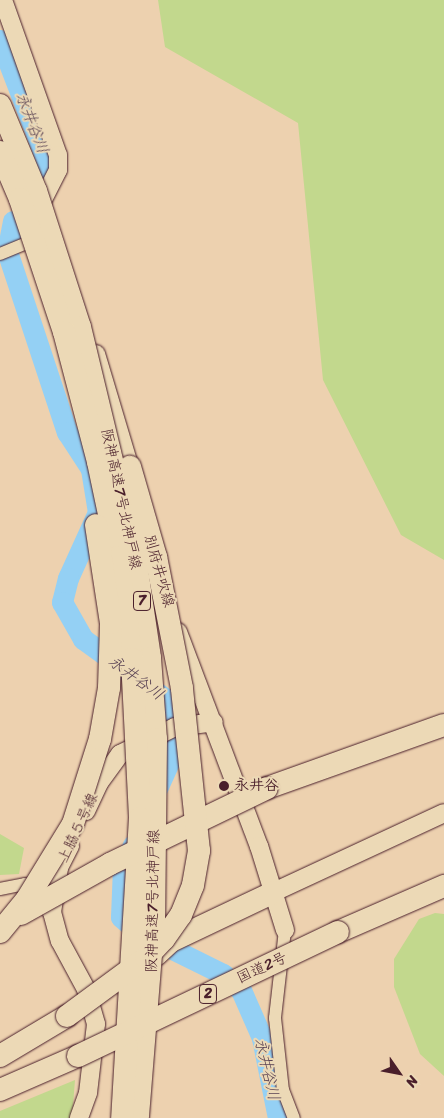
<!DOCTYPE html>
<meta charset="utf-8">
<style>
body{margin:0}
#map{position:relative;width:444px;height:1118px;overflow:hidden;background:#edd1af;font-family:Sriracha,"Klee One",sans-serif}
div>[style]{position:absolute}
.green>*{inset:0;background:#c2d88d}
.river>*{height:21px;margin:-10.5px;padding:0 10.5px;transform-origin:10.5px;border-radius:10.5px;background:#94d0f4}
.roads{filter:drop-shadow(0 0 1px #4a1f2b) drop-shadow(0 0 1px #4a1f2b)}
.street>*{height:12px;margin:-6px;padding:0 6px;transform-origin:6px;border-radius:6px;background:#ecd9b6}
.secondary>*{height:18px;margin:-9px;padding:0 9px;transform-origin:9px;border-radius:9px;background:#ecd9b6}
.highway>*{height:22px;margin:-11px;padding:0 11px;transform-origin:11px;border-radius:11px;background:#ecd9b6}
.bridges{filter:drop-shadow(0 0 1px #4a1f2b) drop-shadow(0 0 1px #4a1f2b)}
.highway-bridge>*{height:22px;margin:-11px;padding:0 11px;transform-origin:11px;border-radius:11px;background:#ecd9b6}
.dots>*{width:14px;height:14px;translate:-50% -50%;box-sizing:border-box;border:2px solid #ecd9b6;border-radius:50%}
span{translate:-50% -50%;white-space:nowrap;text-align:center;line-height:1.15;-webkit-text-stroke:4px #ecd9b6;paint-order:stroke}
.shield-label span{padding:1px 4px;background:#ecd9b6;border:1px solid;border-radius:4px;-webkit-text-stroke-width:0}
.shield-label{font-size:14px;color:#4a1f2b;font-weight:700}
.street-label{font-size:15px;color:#4a1f2b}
.poi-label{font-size:15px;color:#4a1f2b;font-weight:700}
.left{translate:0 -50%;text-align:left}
.water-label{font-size:16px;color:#594253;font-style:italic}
.north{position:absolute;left:374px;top:1048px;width:50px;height:50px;-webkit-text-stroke:4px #ecd9b6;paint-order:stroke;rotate:123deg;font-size:14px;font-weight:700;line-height:20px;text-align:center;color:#4a1f2b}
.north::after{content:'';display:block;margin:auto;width:18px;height:22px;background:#4a1f2b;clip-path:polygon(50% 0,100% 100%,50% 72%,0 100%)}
</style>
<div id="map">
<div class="green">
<div style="clip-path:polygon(158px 0,444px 0,444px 560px,401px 535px,323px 380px,298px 123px,165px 47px)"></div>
<div style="clip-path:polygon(0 834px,24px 848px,19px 874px,0 875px)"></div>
<div style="clip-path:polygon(435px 913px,444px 914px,444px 1076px,420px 1054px,394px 987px,394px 959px,419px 919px)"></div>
<div style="clip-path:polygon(75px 1080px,72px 1118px,0 1118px,0 1111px)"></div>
</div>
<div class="river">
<div style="left:0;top:40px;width:134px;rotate:69deg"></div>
<div style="left:48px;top:165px;width:13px;rotate:122deg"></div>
<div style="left:13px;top:221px;width:31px;rotate:101deg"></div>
<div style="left:7px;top:251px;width:191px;rotate:71.7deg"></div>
<div style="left:67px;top:432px;width:44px;rotate:57deg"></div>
<div style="left:91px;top:469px;width:44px;rotate:80.8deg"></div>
<div style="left:98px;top:512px;width:72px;rotate:114.4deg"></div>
<div style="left:68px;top:578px;width:25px;rotate:104deg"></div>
<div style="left:62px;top:602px;width:43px;rotate:60.4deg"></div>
<div style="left:83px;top:639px;width:112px;rotate:36deg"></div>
<div style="left:174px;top:705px;width:35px;rotate:82deg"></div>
<div style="left:179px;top:740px;width:56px;rotate:114.3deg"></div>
<div style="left:133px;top:845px;width:24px;rotate:114deg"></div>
<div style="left:123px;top:867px;width:50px;rotate:92.3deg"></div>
<div style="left:121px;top:917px;width:23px;rotate:41deg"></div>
<div style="left:138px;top:932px;width:95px;rotate:26.3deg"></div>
<div style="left:223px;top:974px;width:24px;rotate:42deg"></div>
<div style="left:241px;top:990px;width:52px;rotate:66.4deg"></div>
<div style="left:262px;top:1038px;width:82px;rotate:78.7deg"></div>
</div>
<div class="roads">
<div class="street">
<div style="left:0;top:254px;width:42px;rotate:-22.3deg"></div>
<div style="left:0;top:889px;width:25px;rotate:-11deg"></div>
<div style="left:25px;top:884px;width:14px;rotate:12deg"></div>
<div style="left:285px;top:930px;width:89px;rotate:96.5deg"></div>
<div style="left:275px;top:1018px;width:72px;rotate:83.7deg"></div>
<div style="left:283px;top:1090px;width:30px;rotate:69deg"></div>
</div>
<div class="secondary">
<div style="left:3px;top:0;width:164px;rotate:70.5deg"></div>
<div style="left:58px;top:155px;width:15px;rotate:90deg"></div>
<div style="left:58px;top:170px;width:34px;rotate:117deg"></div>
<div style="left:96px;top:354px;width:129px;rotate:73.4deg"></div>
<div style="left:178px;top:632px;width:229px;rotate:69.3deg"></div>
<div style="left:259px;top:846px;width:88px;rotate:72.8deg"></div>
<div style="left:86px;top:811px;width:31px;rotate:-65deg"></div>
<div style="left:99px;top:783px;width:36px;rotate:-54deg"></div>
<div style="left:120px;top:754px;width:61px;rotate:-26.1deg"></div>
<div style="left:175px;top:727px;width:39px;rotate:-7deg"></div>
<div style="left:70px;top:846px;width:25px;rotate:117deg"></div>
<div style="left:59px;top:868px;width:45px;rotate:99deg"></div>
<div style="left:52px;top:912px;width:30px;rotate:75deg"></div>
<div style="left:60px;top:941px;width:55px;rotate:61.6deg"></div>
<div style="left:86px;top:989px;width:36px;rotate:74deg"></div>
<div style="left:96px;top:1024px;width:69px;rotate:96.6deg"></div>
<div style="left:88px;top:1093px;width:27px;rotate:110deg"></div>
<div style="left:274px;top:892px;width:187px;rotate:-24.9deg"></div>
</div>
<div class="highway">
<div style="left:267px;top:788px;width:188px;rotate:-19.6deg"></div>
<div style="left:338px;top:932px;width:116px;rotate:-23.5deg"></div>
<div style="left:156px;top:955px;width:21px;rotate:-43deg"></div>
<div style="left:171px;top:941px;width:114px;rotate:-25.4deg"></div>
<div style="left:0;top:1056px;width:78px;rotate:-30.8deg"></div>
<div style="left:0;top:1090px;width:85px;rotate:-23.6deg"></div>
</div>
</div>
<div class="bridges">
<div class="highway-bridge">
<div style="left:0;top:105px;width:93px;rotate:67.3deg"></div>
<div style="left:36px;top:191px;width:143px;rotate:72.1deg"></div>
<div style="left:80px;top:327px;width:236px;rotate:76.5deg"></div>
<div style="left:135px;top:556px;width:103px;rotate:81.6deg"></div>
<div style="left:150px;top:658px;width:81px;rotate:85.8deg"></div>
<div style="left:156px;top:739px;width:178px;rotate:90.6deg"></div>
<div style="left:154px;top:917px;width:202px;rotate:94.6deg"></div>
<div style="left:0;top:152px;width:51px;rotate:66.9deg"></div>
<div style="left:20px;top:199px;width:140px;rotate:71.7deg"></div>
<div style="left:64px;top:332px;width:134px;rotate:75.3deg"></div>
<div style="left:98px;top:462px;width:97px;rotate:78.1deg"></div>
<div style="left:118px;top:557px;width:103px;rotate:82.2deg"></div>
<div style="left:132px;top:659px;width:159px;rotate:87.1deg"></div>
<div style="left:140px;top:818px;width:301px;rotate:93.4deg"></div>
<div style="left:21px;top:914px;width:102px;rotate:-29.3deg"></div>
<div style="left:110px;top:864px;width:174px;rotate:-25.8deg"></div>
<div style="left:0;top:932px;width:43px;rotate:-50.7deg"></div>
<div style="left:27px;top:899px;width:88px;rotate:-58.5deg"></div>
<div style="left:73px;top:824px;width:89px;rotate:-72.4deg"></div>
<div style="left:100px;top:739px;width:52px;rotate:-80deg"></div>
<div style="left:109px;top:688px;width:65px;rotate:-88.2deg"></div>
<div style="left:111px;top:623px;width:99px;rotate:-98.7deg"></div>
<div style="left:67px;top:1016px;width:98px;rotate:-36.3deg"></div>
<div style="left:146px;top:958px;width:26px;rotate:-47deg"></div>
<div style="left:164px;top:939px;width:29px;rotate:-55deg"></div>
<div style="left:181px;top:915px;width:32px;rotate:-68deg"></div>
<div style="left:193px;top:885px;width:35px;rotate:-80deg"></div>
<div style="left:199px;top:851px;width:164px;rotate:-96deg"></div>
<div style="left:182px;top:688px;width:134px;rotate:-101.2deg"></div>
<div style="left:156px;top:557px;width:94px;rotate:-106.1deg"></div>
<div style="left:78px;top:1056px;width:288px;rotate:-25.5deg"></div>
</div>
</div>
<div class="dots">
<div style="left:224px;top:786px;background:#4a1f2b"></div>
</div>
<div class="shield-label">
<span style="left:142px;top:601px">7</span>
<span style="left:208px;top:994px">2</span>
</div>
<div class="street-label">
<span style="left:121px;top:499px;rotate:78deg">阪神高速7号北神戸線</span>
<span style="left:159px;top:571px;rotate:74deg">別府井吹線</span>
<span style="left:78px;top:828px;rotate:-65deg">上脇５号線</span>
<span style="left:153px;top:901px;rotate:-89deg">阪神高速7号北神戸線</span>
<span style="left:262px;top:968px;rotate:-25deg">国道2号</span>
</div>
<div class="poi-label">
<span class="left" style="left:234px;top:786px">永井谷</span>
</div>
<div class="water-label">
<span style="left:32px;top:123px;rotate:69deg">永井谷川</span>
<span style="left:136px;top:678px;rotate:36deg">永井谷川</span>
<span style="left:267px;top:1069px;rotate:77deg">永井谷川</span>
</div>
<div class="north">N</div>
</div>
